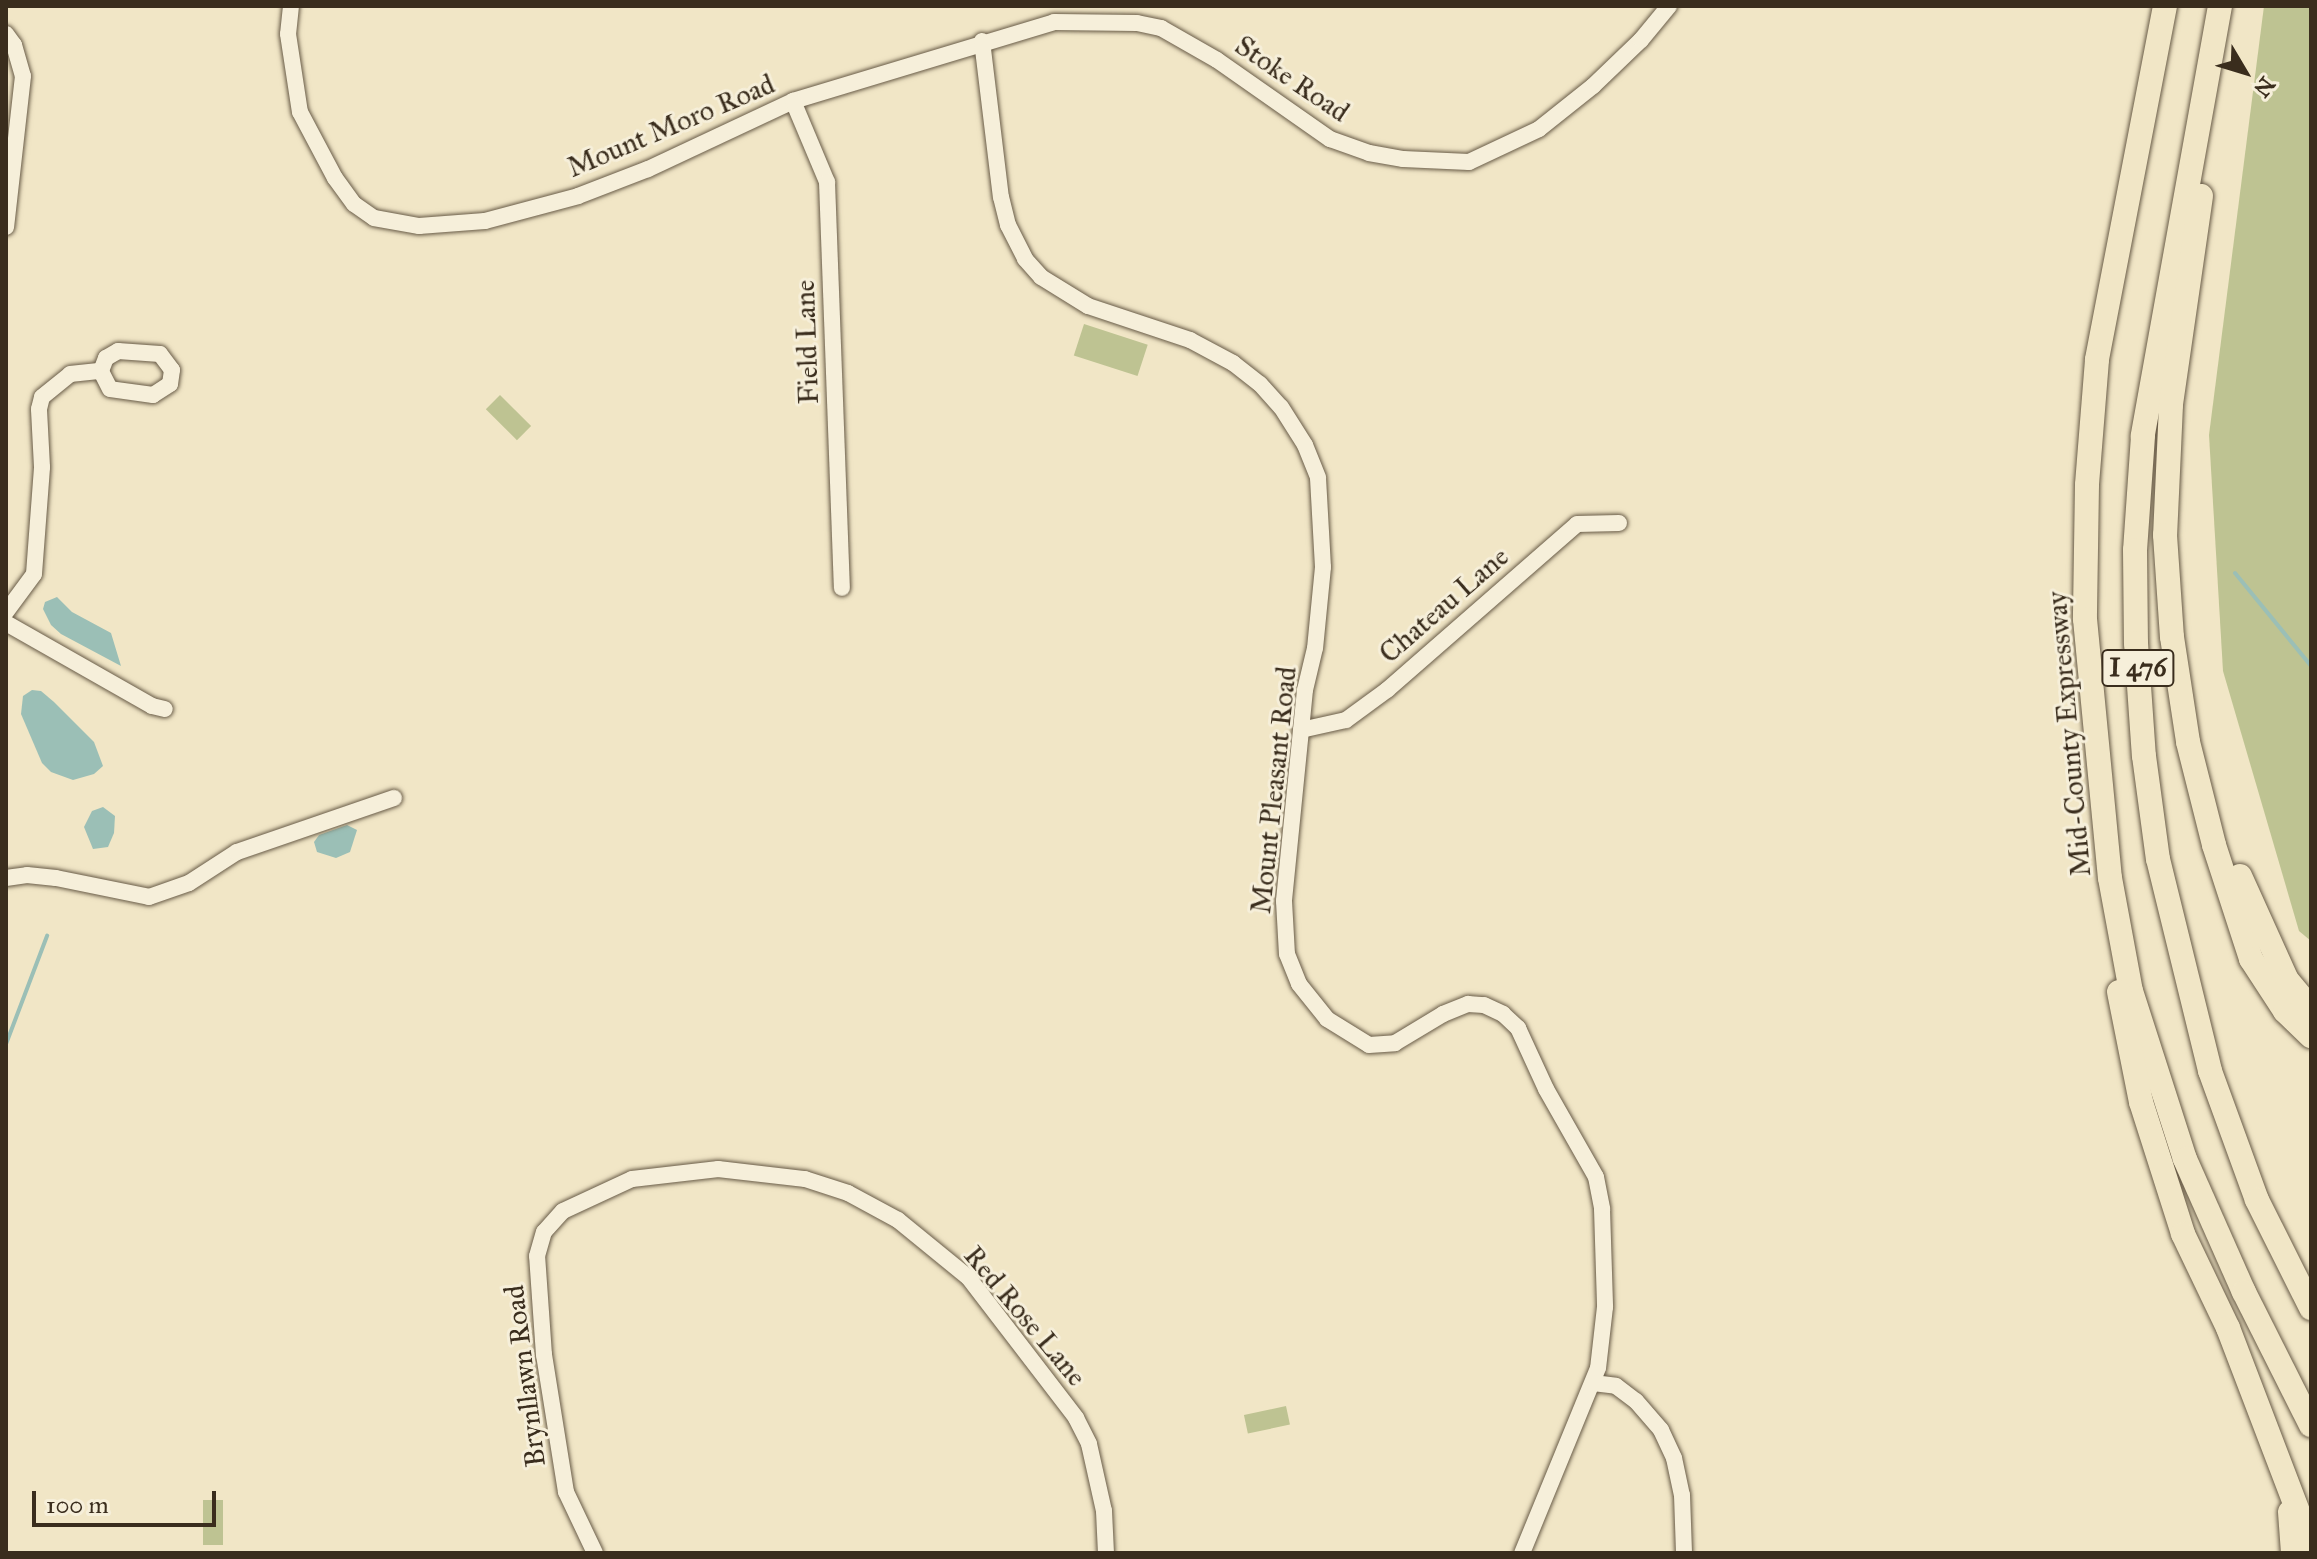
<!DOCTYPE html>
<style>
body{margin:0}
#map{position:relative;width:2317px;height:1559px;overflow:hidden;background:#f1e6c6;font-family:"IM FELL Great Primer",serif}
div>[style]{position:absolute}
.green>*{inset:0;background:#bec392;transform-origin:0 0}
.water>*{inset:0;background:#9bbfb6}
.stream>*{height:4px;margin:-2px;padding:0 2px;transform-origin:2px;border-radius:2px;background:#9bbfb6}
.roads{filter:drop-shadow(0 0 2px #685b47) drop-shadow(0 0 2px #685b47)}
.minor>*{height:16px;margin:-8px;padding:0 8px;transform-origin:8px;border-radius:8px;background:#f6efda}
.highway>*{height:24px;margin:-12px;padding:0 12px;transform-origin:12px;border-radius:12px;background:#f1e6c6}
span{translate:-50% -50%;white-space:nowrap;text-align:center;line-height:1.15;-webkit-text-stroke:6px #f6efda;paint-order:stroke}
.shield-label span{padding:2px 6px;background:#f6efda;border:2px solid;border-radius:6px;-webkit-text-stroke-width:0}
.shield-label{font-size:26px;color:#3a2d1d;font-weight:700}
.street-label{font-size:28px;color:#3a2d1d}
.frame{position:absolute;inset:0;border:8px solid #3a2d1d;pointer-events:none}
.north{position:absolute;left:2205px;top:32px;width:80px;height:80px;-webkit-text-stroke:6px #f6efda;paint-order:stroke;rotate:128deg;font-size:22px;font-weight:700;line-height:32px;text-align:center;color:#3a2d1d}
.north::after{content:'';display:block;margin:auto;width:28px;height:36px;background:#3a2d1d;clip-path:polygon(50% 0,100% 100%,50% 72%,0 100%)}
.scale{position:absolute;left:32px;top:1491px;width:184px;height:36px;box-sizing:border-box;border:4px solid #3a2d1d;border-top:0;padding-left:10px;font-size:24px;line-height:28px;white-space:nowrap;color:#3a2d1d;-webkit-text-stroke:6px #f6efda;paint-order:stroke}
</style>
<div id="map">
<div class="green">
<div style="clip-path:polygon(2264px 6px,2311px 6px,2311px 941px,2299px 931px,2223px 671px,2209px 435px)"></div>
<div style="left:1084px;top:324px;width:67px;height:33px;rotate:18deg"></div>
<div style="left:500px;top:395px;width:44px;height:20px;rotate:45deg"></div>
<div style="left:1286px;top:1406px;width:19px;height:43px;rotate:78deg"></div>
<div style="left:203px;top:1500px;width:20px;height:45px"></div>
</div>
<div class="water">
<div style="clip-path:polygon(57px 597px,72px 612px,111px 633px,121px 666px,61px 634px,51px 625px,43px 609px,45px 602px)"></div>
<div style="clip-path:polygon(32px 690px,41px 691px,54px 702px,94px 742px,103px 766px,94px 774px,73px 780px,51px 772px,42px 763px,21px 714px,23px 696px)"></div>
<div style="clip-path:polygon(103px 807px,115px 816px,114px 833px,108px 847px,93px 849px,84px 827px,92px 811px)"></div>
<div style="clip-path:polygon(347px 825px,357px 830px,350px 852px,336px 858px,317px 852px,314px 842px,319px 835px)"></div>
</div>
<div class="stream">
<div style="left:2235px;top:573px;width:120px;rotate:50.7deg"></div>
<div style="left:6px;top:1044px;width:116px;rotate:-69.2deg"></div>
</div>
<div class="roads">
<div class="minor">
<div style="left:291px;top:6px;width:28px;rotate:96deg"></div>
<div style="left:288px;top:34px;width:79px;rotate:81.3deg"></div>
<div style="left:300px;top:112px;width:75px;rotate:62.1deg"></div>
<div style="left:335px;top:178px;width:32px;rotate:54deg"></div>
<div style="left:354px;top:204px;width:24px;rotate:35deg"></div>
<div style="left:374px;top:218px;width:46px;rotate:10.1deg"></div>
<div style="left:419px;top:226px;width:66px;rotate:-4.3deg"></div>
<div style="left:485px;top:221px;width:96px;rotate:-15deg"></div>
<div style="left:578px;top:196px;width:75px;rotate:-21.1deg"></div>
<div style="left:648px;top:169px;width:160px;rotate:-25.1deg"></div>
<div style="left:793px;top:101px;width:273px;rotate:-16.8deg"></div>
<div style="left:1054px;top:22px;width:83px;rotate:0.7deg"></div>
<div style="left:1137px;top:23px;width:25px;rotate:12deg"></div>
<div style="left:1161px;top:28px;width:64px;rotate:29.7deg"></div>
<div style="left:1217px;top:60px;width:138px;rotate:35deg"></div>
<div style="left:1330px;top:139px;width:41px;rotate:19.7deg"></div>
<div style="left:1369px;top:153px;width:35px;rotate:10deg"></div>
<div style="left:1403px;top:159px;width:66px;rotate:2.6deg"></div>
<div style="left:1469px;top:162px;width:77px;rotate:-25.2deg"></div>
<div style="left:1539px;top:129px;width:69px;rotate:-38.5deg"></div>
<div style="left:1593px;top:86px;width:66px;rotate:-43.8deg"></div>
<div style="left:1641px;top:40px;width:44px;rotate:-50.5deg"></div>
<div style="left:6px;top:34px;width:14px;rotate:54deg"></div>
<div style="left:14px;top:45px;width:32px;rotate:74deg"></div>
<div style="left:23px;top:76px;width:152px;rotate:96.4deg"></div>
<div style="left:982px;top:41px;width:157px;rotate:83.1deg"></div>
<div style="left:1001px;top:197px;width:29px;rotate:76deg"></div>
<div style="left:1008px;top:225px;width:38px;rotate:63deg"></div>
<div style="left:1025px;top:259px;width:24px;rotate:48deg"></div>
<div style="left:1041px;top:277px;width:55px;rotate:31.7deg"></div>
<div style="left:1088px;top:306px;width:108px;rotate:18.4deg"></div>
<div style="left:1190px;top:340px;width:49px;rotate:28.1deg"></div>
<div style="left:1233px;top:363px;width:34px;rotate:38deg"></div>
<div style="left:1260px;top:384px;width:31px;rotate:48deg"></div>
<div style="left:1281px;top:407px;width:45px;rotate:57.7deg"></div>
<div style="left:1305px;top:445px;width:35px;rotate:68deg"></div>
<div style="left:1318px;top:478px;width:89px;rotate:86.8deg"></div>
<div style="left:1323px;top:567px;width:81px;rotate:95.6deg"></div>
<div style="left:1315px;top:648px;width:43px;rotate:103.4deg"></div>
<div style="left:1305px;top:690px;width:212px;rotate:95.7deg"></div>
<div style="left:1284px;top:901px;width:53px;rotate:86.8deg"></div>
<div style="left:1287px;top:954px;width:32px;rotate:68deg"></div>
<div style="left:1299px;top:984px;width:45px;rotate:51.3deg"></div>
<div style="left:1327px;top:1019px;width:49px;rotate:31.8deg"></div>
<div style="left:1369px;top:1045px;width:26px;rotate:-4deg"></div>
<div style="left:1395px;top:1043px;width:56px;rotate:-31.1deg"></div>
<div style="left:1443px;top:1014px;width:27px;rotate:-22deg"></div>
<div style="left:1468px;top:1004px;width:16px;rotate:4deg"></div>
<div style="left:1484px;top:1005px;width:21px;rotate:25deg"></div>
<div style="left:1503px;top:1014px;width:21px;rotate:43deg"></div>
<div style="left:1518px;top:1028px;width:67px;rotate:65.3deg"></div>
<div style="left:1546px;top:1089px;width:101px;rotate:60.4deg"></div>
<div style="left:1596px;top:1177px;width:33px;rotate:79deg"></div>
<div style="left:1602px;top:1209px;width:98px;rotate:88.2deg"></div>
<div style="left:1605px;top:1307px;width:61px;rotate:96.5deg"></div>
<div style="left:1598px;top:1368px;width:200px;rotate:112.3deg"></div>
<div style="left:793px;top:101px;width:88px;rotate:67.2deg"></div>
<div style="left:827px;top:182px;width:406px;rotate:87.9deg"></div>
<div style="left:118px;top:351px;width:42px;rotate:4.1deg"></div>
<div style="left:160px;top:354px;width:20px;rotate:53deg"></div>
<div style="left:172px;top:370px;width:14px;rotate:98deg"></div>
<div style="left:170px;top:384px;width:20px;rotate:147deg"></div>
<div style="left:153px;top:395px;width:43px;rotate:-172.1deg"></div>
<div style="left:110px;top:389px;width:20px;rotate:-117deg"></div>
<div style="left:101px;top:371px;width:14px;rotate:-69deg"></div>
<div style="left:106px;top:358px;width:14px;rotate:-30deg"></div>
<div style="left:6px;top:612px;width:47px;rotate:-53.6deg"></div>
<div style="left:34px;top:574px;width:107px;rotate:-85.7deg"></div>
<div style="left:42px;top:467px;width:58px;rotate:-93deg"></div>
<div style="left:39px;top:409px;width:12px;rotate:-76deg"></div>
<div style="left:42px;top:397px;width:36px;rotate:-39deg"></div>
<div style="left:70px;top:374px;width:31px;rotate:-6deg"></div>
<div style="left:6px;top:623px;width:168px;rotate:29.6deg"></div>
<div style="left:152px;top:706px;width:13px;rotate:13deg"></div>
<div style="left:1301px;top:730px;width:46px;rotate:-12.5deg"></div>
<div style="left:1346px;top:720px;width:51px;rotate:-36.2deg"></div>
<div style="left:1387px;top:690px;width:252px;rotate:-41.1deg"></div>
<div style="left:1577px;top:524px;width:42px;rotate:-1.4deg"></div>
<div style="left:6px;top:878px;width:21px;rotate:-8deg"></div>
<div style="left:27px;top:875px;width:29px;rotate:6deg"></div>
<div style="left:56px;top:878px;width:95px;rotate:11.5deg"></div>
<div style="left:149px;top:897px;width:42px;rotate:-19.3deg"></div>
<div style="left:189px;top:883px;width:57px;rotate:-32.9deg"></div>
<div style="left:237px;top:852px;width:166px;rotate:-19deg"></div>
<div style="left:1593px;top:1383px;width:23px;rotate:7deg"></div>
<div style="left:1616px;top:1386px;width:25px;rotate:37deg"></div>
<div style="left:1636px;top:1401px;width:38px;rotate:49deg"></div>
<div style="left:1661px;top:1430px;width:31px;rotate:65deg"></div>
<div style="left:1674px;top:1458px;width:38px;rotate:78deg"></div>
<div style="left:1682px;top:1495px;width:58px;rotate:88deg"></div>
<div style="left:595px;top:1553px;width:68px;rotate:-115.4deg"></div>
<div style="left:566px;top:1492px;width:139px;rotate:-99.1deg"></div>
<div style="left:544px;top:1355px;width:99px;rotate:-94deg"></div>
<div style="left:537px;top:1256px;width:25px;rotate:-74deg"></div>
<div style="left:544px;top:1232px;width:28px;rotate:-48deg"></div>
<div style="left:563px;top:1211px;width:76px;rotate:-24.9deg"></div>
<div style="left:632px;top:1179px;width:87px;rotate:-6.6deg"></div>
<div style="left:718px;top:1169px;width:88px;rotate:6.6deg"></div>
<div style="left:805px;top:1179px;width:45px;rotate:18deg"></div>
<div style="left:848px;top:1193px;width:57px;rotate:28.4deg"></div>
<div style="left:898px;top:1220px;width:90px;rotate:39.2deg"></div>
<div style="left:968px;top:1277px;width:178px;rotate:52.5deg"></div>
<div style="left:1076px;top:1418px;width:29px;rotate:63deg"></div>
<div style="left:1089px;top:1444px;width:69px;rotate:77.4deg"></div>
<div style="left:1104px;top:1511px;width:42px;rotate:87.3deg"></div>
</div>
<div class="highway">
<div style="left:2165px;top:6px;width:360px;rotate:100.9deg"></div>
<div style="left:2097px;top:360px;width:125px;rotate:94.6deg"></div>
<div style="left:2087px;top:485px;width:134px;rotate:90.9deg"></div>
<div style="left:2085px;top:619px;width:260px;rotate:84.5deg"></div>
<div style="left:2110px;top:878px;width:115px;rotate:79.5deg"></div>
<div style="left:2131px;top:991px;width:176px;rotate:72.2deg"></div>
<div style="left:2185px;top:1159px;width:145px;rotate:66.1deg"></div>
<div style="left:2244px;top:1292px;width:149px;rotate:63.3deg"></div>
<div style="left:2220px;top:6px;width:437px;rotate:100.2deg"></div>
<div style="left:2143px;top:436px;width:114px;rotate:94deg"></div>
<div style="left:2135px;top:550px;width:93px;rotate:89.4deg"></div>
<div style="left:2136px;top:643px;width:113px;rotate:86deg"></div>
<div style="left:2144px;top:756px;width:104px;rotate:82.3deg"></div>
<div style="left:2158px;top:859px;width:218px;rotate:76.2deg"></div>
<div style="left:2210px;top:1071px;width:137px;rotate:70deg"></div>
<div style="left:2257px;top:1200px;width:121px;rotate:63.4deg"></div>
<div style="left:2201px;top:196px;width:211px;rotate:98.2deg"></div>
<div style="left:2171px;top:405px;width:130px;rotate:92.6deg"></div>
<div style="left:2165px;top:535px;width:102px;rotate:86.1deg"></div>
<div style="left:2172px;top:637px;width:106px;rotate:81.3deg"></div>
<div style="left:2188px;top:742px;width:106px;rotate:75.8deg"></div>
<div style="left:2214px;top:845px;width:120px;rotate:72deg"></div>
<div style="left:2251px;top:959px;width:62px;rotate:56.8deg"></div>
<div style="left:2285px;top:1011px;width:36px;rotate:44deg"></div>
<div style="left:2240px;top:876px;width:114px;rotate:65.7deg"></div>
<div style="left:2287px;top:980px;width:38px;rotate:50deg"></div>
<div style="left:2119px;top:992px;width:112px;rotate:78.7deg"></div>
<div style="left:2141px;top:1102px;width:139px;rotate:72.3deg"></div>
<div style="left:2183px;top:1234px;width:104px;rotate:64.4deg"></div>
<div style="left:2228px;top:1328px;width:232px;rotate:69.1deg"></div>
<div style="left:2290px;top:1512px;width:41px;rotate:85.8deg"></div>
</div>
</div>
<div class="shield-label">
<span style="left:2138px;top:668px">I 476</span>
</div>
<div class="street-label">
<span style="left:1292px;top:79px;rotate:34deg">Stoke Road</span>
<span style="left:671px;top:126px;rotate:-23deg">Mount Moro Road</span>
<span style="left:807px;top:342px;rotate:-92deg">Field Lane</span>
<span style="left:1444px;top:605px;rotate:-41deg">Chateau Lane</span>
<span style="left:2069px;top:734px;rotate:-95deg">Mid-County Expressway</span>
<span style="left:1274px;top:790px;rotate:-84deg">Mount Pleasant Road</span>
<span style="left:1025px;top:1316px;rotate:50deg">Red Rose Lane</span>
<span style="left:525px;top:1376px;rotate:-97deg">Brynllawn Road</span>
</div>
<div class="frame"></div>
<div class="north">N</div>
<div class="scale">100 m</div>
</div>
